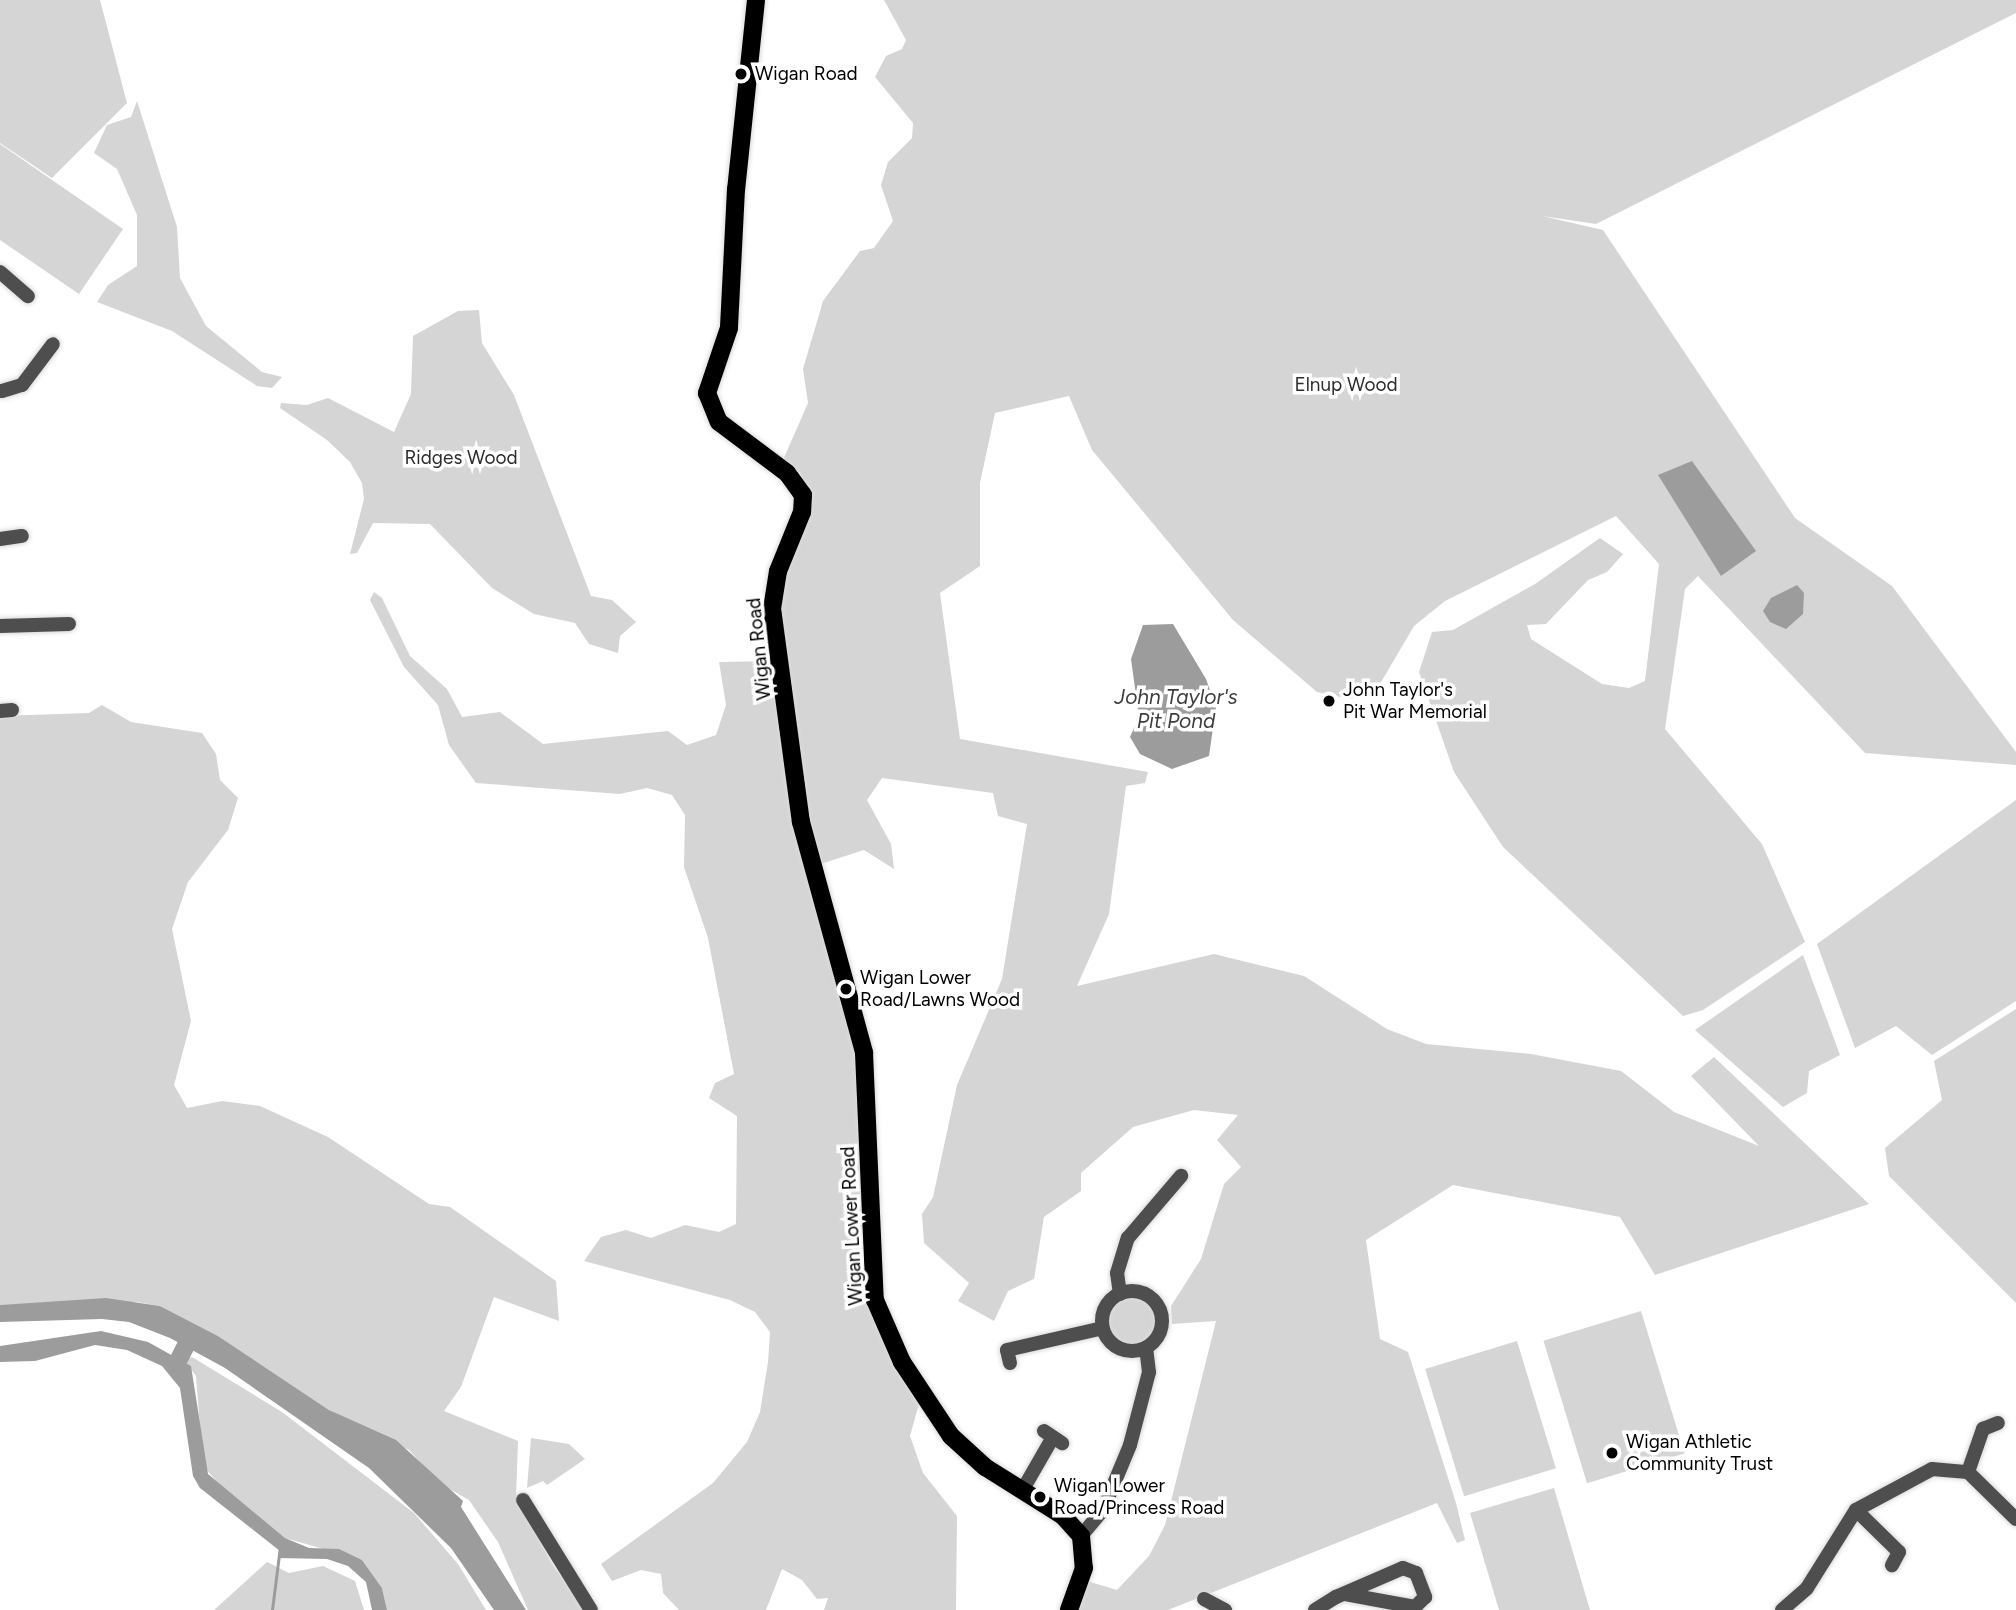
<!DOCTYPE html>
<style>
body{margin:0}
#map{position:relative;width:2016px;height:1610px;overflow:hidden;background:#fff;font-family:Figtree,sans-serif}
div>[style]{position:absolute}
.green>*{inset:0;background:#d5d5d5;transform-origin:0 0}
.round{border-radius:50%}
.water>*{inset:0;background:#9c9c9c}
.stream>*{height:2.5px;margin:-1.25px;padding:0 1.25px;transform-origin:1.25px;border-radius:1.25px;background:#9c9c9c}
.river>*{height:18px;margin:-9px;padding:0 9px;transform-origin:9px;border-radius:9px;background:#9c9c9c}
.roads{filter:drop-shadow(0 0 2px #dbdbdb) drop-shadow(0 0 2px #dbdbdb)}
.minor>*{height:14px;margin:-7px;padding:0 7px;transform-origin:7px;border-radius:7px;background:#4e4e4e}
.minor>.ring{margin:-7px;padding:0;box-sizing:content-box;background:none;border:14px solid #4e4e4e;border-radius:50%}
.major>*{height:18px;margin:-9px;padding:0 9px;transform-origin:9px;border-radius:9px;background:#000}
.dots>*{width:19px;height:19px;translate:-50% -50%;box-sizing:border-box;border:4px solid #fff;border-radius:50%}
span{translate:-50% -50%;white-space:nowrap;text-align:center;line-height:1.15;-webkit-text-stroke:7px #fff;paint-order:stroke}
.poi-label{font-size:19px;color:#000}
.left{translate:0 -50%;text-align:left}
.park-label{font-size:19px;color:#2c2c2c}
.street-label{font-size:19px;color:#000}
.water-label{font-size:21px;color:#3d3d3d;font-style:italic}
</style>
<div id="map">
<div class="green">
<div style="clip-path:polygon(0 0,100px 0,127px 103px,52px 178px,0 143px)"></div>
<div style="clip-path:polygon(884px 0,2016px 0,2016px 13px,1596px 224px,1542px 216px,1603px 230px,1795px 518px,1892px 586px,2016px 752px,2016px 765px,1865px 753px,1698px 576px,1685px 589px,1665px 729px,1762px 844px,1805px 942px,1703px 1010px,1683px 1016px,1503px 847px,1454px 772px,1419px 672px,1432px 632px,1453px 630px,1535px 584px,1600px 538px,1623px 554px,1607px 572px,1588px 580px,1546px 624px,1527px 625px,1531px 639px,1602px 684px,1629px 688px,1645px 681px,1659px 564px,1616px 516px,1445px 601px,1414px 626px,1377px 689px,1350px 699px,1317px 692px,1233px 620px,1092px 450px,1069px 396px,995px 413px,980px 483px,980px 566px,940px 593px,960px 739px,1148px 772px,1145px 783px,1126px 786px,1109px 914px,1077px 986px,1214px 954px,1304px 976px,1387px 1029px,1426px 1044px,1531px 1054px,1621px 1071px,1674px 1112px,1759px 1146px,1691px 1076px,1714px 1057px,1869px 1204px,1655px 1275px,1620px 1217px,1453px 1185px,1366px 1240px,1380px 1339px,1408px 1352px,1456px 1503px,1465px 1540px,1457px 1543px,1437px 1503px,1168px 1610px,1077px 1610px,1087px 1581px,1117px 1590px,1149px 1556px,1165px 1525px,1216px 1321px,1172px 1324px,1171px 1306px,1201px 1259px,1224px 1184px,1241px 1167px,1217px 1140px,1238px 1115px,1194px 1110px,1133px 1127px,1081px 1173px,1081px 1191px,1044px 1217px,1034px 1279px,1008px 1291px,994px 1321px,958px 1301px,969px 1283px,924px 1243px,922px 1214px,933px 1197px,957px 1085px,1002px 979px,1027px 824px,998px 816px,993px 793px,882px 778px,867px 800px,891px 844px,894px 869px,864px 850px,811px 867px,857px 1028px,875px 1314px,920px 1400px,910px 1436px,923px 1473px,957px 1516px,956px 1610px,824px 1610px,828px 1598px,817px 1599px,802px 1580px,782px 1569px,766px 1610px,679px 1610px,663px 1593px,661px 1574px,641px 1570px,612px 1581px,601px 1564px,713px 1483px,747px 1442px,760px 1412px,768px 1362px,770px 1332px,755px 1312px,730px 1300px,584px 1261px,601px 1237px,626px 1230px,651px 1238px,685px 1225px,719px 1232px,736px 1224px,737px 1116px,709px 1098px,715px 1083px,734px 1074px,708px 938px,684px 867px,685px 815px,672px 795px,647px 788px,620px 794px,476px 783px,449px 745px,438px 705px,404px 667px,370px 600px,374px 592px,382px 598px,410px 656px,447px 689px,462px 717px,500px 712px,543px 744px,668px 731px,687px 745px,716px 735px,726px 705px,719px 662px,786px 661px,777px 579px,811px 494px,799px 472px,783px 460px,808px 403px,803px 369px,823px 301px,860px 251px,874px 248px,893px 221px,881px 185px,888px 162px,912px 138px,913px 123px,875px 77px,886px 56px,902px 49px,906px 40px)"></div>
<div style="clip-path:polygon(137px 101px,177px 227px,180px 278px,206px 326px,262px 372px,282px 377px,272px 388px,257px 386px,172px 331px,97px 302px,108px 285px,137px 266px,137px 215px,117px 169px,94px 153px,107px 125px,131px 117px)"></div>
<div style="clip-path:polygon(0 144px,123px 229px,79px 294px,0 240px)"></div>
<div style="clip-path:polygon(479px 310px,482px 343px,514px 395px,591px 596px,612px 600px,636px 622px,620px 636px,618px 653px,589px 644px,575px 623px,534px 614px,492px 588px,430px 524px,373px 523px,357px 553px,350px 554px,364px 499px,362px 483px,350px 462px,327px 440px,280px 408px,281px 403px,307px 405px,328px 398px,394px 432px,411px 394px,413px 336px,458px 311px)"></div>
<div style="clip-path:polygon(102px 705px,131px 722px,202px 733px,216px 754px,220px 780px,238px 798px,228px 830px,188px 882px,172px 929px,191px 1021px,174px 1085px,187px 1108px,222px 1101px,260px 1106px,328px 1137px,429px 1204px,450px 1207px,556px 1281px,559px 1321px,494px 1297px,461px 1387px,444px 1411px,518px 1441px,516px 1498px,552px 1564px,585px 1610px,528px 1610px,498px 1542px,469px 1500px,439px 1483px,409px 1450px,329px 1410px,218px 1336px,160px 1306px,137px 1302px,0 1305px,0 716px,89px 713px)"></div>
<div style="clip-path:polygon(2016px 800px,2016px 1001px,1932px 1055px,1896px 1026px,1855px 1048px,1817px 944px)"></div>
<div style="clip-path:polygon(1803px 955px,1840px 1055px,1809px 1071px,1807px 1093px,1783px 1107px,1695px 1030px)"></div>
<div style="clip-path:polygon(2016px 1009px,2016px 1303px,1889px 1176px,1885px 1148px,1942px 1100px,1934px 1061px)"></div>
<div class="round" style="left:1107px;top:1295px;width:50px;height:50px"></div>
<div style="left:1641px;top:1311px;width:149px;height:102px;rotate:73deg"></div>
<div style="left:1517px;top:1341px;width:133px;height:96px;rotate:73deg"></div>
<div style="clip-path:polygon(192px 1357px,282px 1412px,414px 1513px,458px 1564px,486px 1610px,387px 1610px,382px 1588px,362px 1560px,285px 1538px,219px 1484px,203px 1466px,196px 1376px,184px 1360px)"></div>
<div style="clip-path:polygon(531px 1438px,569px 1444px,585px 1459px,547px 1485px,543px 1481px,527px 1488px)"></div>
<div style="clip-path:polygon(1554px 1488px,1590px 1610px,1499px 1610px,1470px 1513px)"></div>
<div style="clip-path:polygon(267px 1562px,289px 1573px,323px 1566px,355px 1581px,364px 1610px,214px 1610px)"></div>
</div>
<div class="water">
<div style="clip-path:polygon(1692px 461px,1756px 551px,1721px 576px,1658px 475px)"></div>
<div style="clip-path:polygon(1797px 585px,1804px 593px,1803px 614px,1786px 629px,1770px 622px,1763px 611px,1771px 598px)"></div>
<div style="clip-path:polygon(1173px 624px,1206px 679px,1216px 707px,1209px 756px,1172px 769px,1140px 754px,1130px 737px,1139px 717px,1131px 659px,1143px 625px)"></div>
<div style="clip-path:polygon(106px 1298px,160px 1306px,218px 1336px,329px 1410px,396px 1440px,463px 1501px,461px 1507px,526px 1610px,494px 1610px,451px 1548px,369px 1468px,225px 1368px,170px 1338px,129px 1322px,102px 1319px,0 1322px,0 1305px)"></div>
<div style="clip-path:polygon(101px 1331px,148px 1342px,191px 1366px,208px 1474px,285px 1538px,309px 1548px,339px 1549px,362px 1560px,382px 1588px,387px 1610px,372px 1610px,366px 1582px,348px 1566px,327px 1559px,278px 1558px,280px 1551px,200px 1488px,193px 1476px,180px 1388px,162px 1366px,127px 1350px,95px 1345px,35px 1361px,0 1362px,0 1346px)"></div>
</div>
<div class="stream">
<div style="left:272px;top:1610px;width:64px;rotate:-82.8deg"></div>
</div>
<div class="river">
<div style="left:176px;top:1365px;width:34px;rotate:-63deg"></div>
</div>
<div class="roads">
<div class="minor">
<div style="left:0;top:272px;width:37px;rotate:41deg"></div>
<div style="left:2px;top:391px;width:21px;rotate:-17deg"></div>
<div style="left:22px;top:385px;width:51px;rotate:-52.9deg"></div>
<div style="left:0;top:539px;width:22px;rotate:-8deg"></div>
<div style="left:0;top:626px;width:69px;rotate:-1.7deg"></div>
<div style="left:0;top:711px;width:12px;rotate:-5deg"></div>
<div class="ring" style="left:1102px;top:1291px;width:46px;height:46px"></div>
<div style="left:1120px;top:1294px;width:21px;rotate:-98deg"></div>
<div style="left:1117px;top:1273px;width:37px;rotate:-73deg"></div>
<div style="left:1128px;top:1238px;width:82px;rotate:-49.5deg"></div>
<div style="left:1010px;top:1363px;width:13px;rotate:-103deg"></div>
<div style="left:1007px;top:1350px;width:98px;rotate:-12.9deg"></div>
<div style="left:1044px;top:1431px;width:22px;rotate:34deg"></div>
<div style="left:1968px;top:1472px;width:46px;rotate:-70.8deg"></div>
<div style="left:1983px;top:1429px;width:16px;rotate:-22deg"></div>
<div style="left:1022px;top:1491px;width:62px;rotate:-60.1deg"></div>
<div style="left:523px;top:1500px;width:129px;rotate:58.3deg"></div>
<div style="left:1856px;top:1510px;width:60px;rotate:44.3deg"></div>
<div style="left:1899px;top:1552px;width:15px;rotate:118deg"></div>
<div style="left:1081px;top:1536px;width:34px;rotate:-50deg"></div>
<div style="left:1103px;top:1510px;width:70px;rotate:-67.4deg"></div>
<div style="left:1130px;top:1445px;width:75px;rotate:-75.4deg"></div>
<div style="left:1149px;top:1372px;width:23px;rotate:-97deg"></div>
<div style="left:1204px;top:1599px;width:24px;rotate:28deg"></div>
<div style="left:1315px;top:1610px;width:25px;rotate:-32deg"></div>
<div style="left:1336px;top:1597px;width:73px;rotate:-23.4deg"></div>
<div style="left:1403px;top:1568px;width:14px;rotate:21deg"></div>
<div style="left:1416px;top:1573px;width:26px;rotate:69deg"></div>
<div style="left:1425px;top:1597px;width:14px;rotate:135deg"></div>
<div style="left:1415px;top:1607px;width:71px;rotate:-169.5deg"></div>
<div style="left:1782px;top:1610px;width:33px;rotate:-41deg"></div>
<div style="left:1807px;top:1588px;width:92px;rotate:-57.9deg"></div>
<div style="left:1856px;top:1510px;width:86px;rotate:-28.3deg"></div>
<div style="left:1932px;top:1469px;width:36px;rotate:5deg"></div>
<div style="left:1968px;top:1472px;width:67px;rotate:44.4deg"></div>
</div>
<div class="major">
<div style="left:756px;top:0;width:190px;rotate:96deg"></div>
<div style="left:736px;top:189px;width:139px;rotate:92.9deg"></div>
<div style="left:729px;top:328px;width:69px;rotate:108.7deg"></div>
<div style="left:707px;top:393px;width:31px;rotate:68deg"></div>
<div style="left:719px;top:422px;width:85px;rotate:36.9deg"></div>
<div style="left:787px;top:473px;width:27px;rotate:54deg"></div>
<div style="left:803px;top:495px;width:17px;rotate:93deg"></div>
<div style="left:802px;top:512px;width:64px;rotate:112.1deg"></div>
<div style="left:778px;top:571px;width:37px;rotate:99deg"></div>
<div style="left:772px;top:608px;width:216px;rotate:82.3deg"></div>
<div style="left:801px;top:822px;width:239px;rotate:74.7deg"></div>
<div style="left:864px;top:1053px;width:247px;rotate:87.5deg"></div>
<div style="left:875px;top:1300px;width:68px;rotate:66.5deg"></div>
<div style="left:902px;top:1362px;width:89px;rotate:56.5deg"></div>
<div style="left:951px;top:1436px;width:46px;rotate:42.4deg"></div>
<div style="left:985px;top:1467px;width:92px;rotate:32.1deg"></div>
<div style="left:1063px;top:1516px;width:27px;rotate:48deg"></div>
<div style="left:1081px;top:1536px;width:32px;rotate:85deg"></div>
<div style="left:1084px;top:1568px;width:45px;rotate:109.7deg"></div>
</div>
</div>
<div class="dots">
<div style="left:741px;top:74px;background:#000"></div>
<div style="left:1329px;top:701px;background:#000"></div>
<div style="left:846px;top:989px;background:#000"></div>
<div style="left:1612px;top:1453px;background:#000"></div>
<div style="left:1040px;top:1497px;background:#000"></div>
</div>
<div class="poi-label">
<span class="left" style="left:755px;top:74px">Wigan Road</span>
<span class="left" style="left:1343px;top:701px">John Taylor's<br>Pit War Memorial</span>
<span class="left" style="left:860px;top:989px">Wigan Lower<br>Road/Lawns Wood</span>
<span class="left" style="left:1626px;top:1453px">Wigan Athletic<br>Community Trust</span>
<span class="left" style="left:1054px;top:1497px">Wigan Lower<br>Road/Princess Road</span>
</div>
<div class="park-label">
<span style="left:1346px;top:385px">Elnup Wood</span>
<span style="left:461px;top:458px">Ridges Wood</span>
</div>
<div class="street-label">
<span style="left:759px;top:649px;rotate:-96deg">Wigan Road</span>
<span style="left:852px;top:1226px;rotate:-93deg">Wigan Lower Road</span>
</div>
<div class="water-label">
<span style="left:1176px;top:709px">John Taylor's<br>Pit Pond</span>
</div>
</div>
